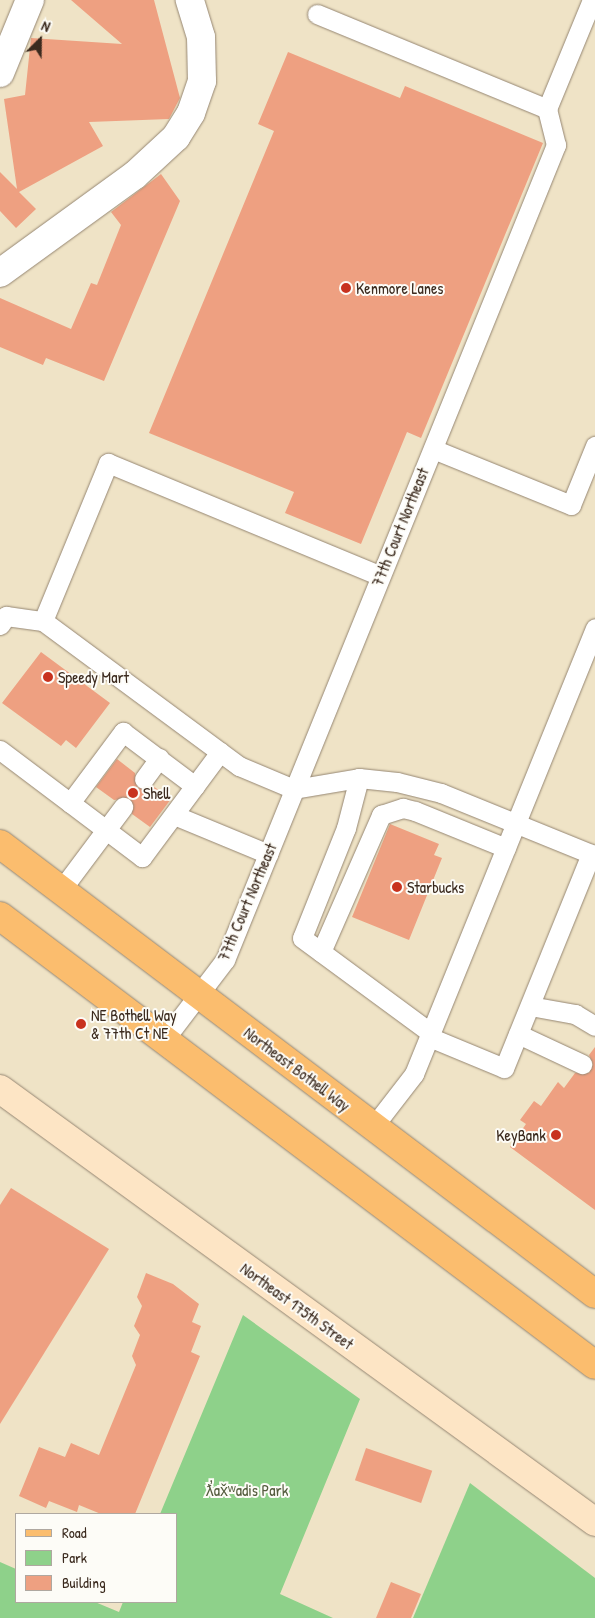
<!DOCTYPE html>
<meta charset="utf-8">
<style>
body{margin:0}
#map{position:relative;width:595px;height:1618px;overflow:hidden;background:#efe3c6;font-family:"Patrick Hand",sans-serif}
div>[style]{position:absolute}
.green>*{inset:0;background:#8ed18a}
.building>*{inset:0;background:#eea081;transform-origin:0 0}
.roads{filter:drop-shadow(0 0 1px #958672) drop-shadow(0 0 1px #958672)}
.lane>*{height:19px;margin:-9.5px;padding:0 9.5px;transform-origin:9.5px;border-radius:9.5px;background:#fff}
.street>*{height:28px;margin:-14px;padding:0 14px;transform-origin:14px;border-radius:14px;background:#fff}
.secondary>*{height:28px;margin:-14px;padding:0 14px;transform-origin:14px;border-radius:14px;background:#fde5c5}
.primary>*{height:28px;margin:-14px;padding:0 14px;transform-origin:14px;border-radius:14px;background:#fbbd6e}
.dots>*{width:14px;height:14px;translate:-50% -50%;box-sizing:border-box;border:2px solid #fdfcf7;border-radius:50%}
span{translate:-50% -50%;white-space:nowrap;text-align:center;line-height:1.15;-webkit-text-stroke:4px #fdfcf7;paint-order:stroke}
.poi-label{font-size:16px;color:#3b2a1e}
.left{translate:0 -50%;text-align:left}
.right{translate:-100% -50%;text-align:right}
.street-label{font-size:16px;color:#3b2a1e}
.park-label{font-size:16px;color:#545c3e}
.legend{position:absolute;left:15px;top:1513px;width:162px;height:90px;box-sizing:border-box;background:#fdfcf7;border:1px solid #afa8a0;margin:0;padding:6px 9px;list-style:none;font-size:15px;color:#3b2a1e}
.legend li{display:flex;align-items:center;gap:10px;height:25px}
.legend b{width:25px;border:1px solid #afa8a0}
.north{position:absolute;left:15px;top:15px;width:50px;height:50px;-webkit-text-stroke:4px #fdfcf7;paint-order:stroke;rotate:23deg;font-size:14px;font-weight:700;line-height:20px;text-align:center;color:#3b2a1e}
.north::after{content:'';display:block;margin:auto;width:18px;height:22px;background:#3b2a1e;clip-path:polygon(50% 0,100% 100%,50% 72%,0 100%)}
</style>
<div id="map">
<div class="green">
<div style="clip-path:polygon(243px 1315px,360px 1399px,280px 1594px,333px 1618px,0 1618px,0 1562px,16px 1569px,16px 1602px,95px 1602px,119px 1612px,123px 1602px,176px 1602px,176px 1514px,160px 1514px)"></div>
<div style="clip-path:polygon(470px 1483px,595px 1578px,595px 1618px,413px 1618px)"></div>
</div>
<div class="building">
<div style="clip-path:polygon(71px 0,154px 0,180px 98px,169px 119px,89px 122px,103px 146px,19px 192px,36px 209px,16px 228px,0 211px,0 172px,17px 189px,4px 99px,25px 95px,31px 38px,122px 44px)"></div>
<div style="clip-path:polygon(288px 52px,400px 98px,405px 86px,543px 143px,421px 438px,407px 432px,361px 544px,285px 513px,294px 492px,149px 433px,274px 131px,258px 124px)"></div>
<div style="clip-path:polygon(161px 174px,180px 201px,104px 381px,46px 358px,43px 365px,0 347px,0 298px,71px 329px,91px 283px,97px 285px,121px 225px,111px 212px)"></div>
<div style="clip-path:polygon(41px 652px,110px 703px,76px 748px,66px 740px,61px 746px,2px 703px)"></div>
<div style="clip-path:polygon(117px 759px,135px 773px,137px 788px,153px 786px,171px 799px,150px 827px,132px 814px,130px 798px,114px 800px,96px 787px)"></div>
<div style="clip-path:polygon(390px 824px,439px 844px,434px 855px,442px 858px,409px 940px,352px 917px)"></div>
<div style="clip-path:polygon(595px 1047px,595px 1210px,510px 1147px,526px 1124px,520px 1120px,534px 1101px,541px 1106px,558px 1082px,564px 1088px,575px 1073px,589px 1073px,593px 1064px,589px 1055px)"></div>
<div style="clip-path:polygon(11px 1188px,109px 1249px,0 1424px,0 1205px)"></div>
<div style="clip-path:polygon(146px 1273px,173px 1284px,199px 1304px,192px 1322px,201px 1326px,191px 1352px,200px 1356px,135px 1514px,101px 1514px,79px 1505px,77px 1512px,49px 1501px,46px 1508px,19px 1496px,39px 1447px,65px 1457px,71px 1443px,99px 1455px,136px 1365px,132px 1356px,140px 1335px,134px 1326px,142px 1306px,137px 1297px)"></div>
<div style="left:366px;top:1448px;width:70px;height:34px;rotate:19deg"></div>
<div style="clip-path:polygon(391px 1582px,421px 1594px,411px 1618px,376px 1618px)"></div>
</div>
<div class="roads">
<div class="lane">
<div style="left:317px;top:14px;width:249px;rotate:22.4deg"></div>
<div style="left:433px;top:449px;width:149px;rotate:22.1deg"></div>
<div style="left:571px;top:505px;width:64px;rotate:-67.9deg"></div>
<div style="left:43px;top:621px;width:171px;rotate:-67.6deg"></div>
<div style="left:108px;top:463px;width:295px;rotate:22.5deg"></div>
<div style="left:0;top:625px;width:11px;rotate:-56deg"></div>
<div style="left:6px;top:616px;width:37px;rotate:8deg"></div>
<div style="left:43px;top:621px;width:244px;rotate:36.5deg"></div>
<div style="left:239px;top:766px;width:60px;rotate:22.7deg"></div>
<div style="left:294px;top:789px;width:66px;rotate:-9.6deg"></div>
<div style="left:359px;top:778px;width:38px;rotate:6deg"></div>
<div style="left:397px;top:782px;width:45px;rotate:14deg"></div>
<div style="left:441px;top:793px;width:162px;rotate:22.1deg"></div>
<div style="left:591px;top:854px;width:231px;rotate:112.1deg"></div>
<div style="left:504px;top:1068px;width:81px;rotate:-157.5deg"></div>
<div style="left:0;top:750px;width:178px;rotate:37deg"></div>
<div style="left:142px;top:857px;width:131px;rotate:-53.4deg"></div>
<div style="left:359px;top:778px;width:52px;rotate:104.6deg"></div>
<div style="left:346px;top:828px;width:118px;rotate:111.8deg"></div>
<div style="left:302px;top:938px;width:160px;rotate:36.4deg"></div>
<div style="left:144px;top:779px;width:26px;rotate:-54deg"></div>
<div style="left:70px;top:803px;width:89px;rotate:-53.3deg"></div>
<div style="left:123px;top:732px;width:90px;rotate:36.9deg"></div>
<div style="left:174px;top:815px;width:102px;rotate:22.5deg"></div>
<div style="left:61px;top:890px;width:104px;rotate:-53.2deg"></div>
<div style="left:321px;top:952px;width:150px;rotate:-66.3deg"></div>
<div style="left:381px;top:815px;width:23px;rotate:-18deg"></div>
<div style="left:403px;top:808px;width:12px;rotate:14deg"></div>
<div style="left:415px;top:811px;width:98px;rotate:22.1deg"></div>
<div style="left:530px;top:1006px;width:46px;rotate:10.1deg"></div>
<div style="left:575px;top:1014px;width:23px;rotate:31deg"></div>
<div style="left:518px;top:1034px;width:71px;rotate:25.1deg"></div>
<div style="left:164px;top:1040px;width:101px;rotate:-52.7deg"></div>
<div style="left:225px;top:960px;width:880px;rotate:-67.9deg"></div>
<div style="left:556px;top:145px;width:37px;rotate:-104deg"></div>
<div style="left:547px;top:109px;width:118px;rotate:-67.6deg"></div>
<div style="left:373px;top:1127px;width:67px;rotate:-52.3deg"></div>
<div style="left:414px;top:1074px;width:481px;rotate:-67.9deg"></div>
</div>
<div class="street">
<div style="left:0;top:73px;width:79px;rotate:-67.7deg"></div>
<div style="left:0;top:273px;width:167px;rotate:-36deg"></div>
<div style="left:135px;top:175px;width:56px;rotate:-42.8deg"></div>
<div style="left:176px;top:137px;width:28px;rotate:-58deg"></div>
<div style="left:191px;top:113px;width:34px;rotate:-71deg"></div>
<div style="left:202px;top:81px;width:44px;rotate:-91.3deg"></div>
<div style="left:201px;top:37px;width:39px;rotate:-107deg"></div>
</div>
<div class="secondary">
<div style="left:0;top:1089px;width:736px;rotate:36.04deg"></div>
</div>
<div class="primary">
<div style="left:0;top:844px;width:746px;rotate:37.1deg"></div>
<div style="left:0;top:916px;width:745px;rotate:37.04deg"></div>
</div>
</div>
<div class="dots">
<div style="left:346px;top:288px;background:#c8321e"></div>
<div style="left:48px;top:677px;background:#c8321e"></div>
<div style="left:133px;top:793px;background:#c8321e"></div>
<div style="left:397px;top:887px;background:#c8321e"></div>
<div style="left:81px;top:1024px;background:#c8321e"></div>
<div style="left:556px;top:1135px;background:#c8321e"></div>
</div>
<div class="poi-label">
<span class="left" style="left:356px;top:288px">Kenmore Lanes</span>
<span class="left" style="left:58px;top:677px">Speedy Mart</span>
<span class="left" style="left:143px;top:793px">Shell</span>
<span class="left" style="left:407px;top:887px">Starbucks</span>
<span class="left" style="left:91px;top:1024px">NE Bothell Way<br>&amp; 77th Ct NE</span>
<span class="right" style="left:546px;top:1135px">KeyBank</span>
</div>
<div class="street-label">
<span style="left:400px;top:527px;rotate:-68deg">77th Court Northeast</span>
<span style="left:247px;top:902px;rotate:-67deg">77th Court Northeast</span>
<span style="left:297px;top:1069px;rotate:37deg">Northeast Bothell Way</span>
<span style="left:297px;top:1306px;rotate:36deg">Northeast 175th Street</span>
</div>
<div class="park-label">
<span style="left:247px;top:1490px">ƛ̕ax̌ʷadis Park</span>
</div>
<ul class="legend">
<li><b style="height:6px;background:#fbbd6e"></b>Road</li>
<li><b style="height:14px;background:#8ed18a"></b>Park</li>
<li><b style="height:14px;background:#eea081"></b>Building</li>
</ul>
<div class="north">N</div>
</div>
